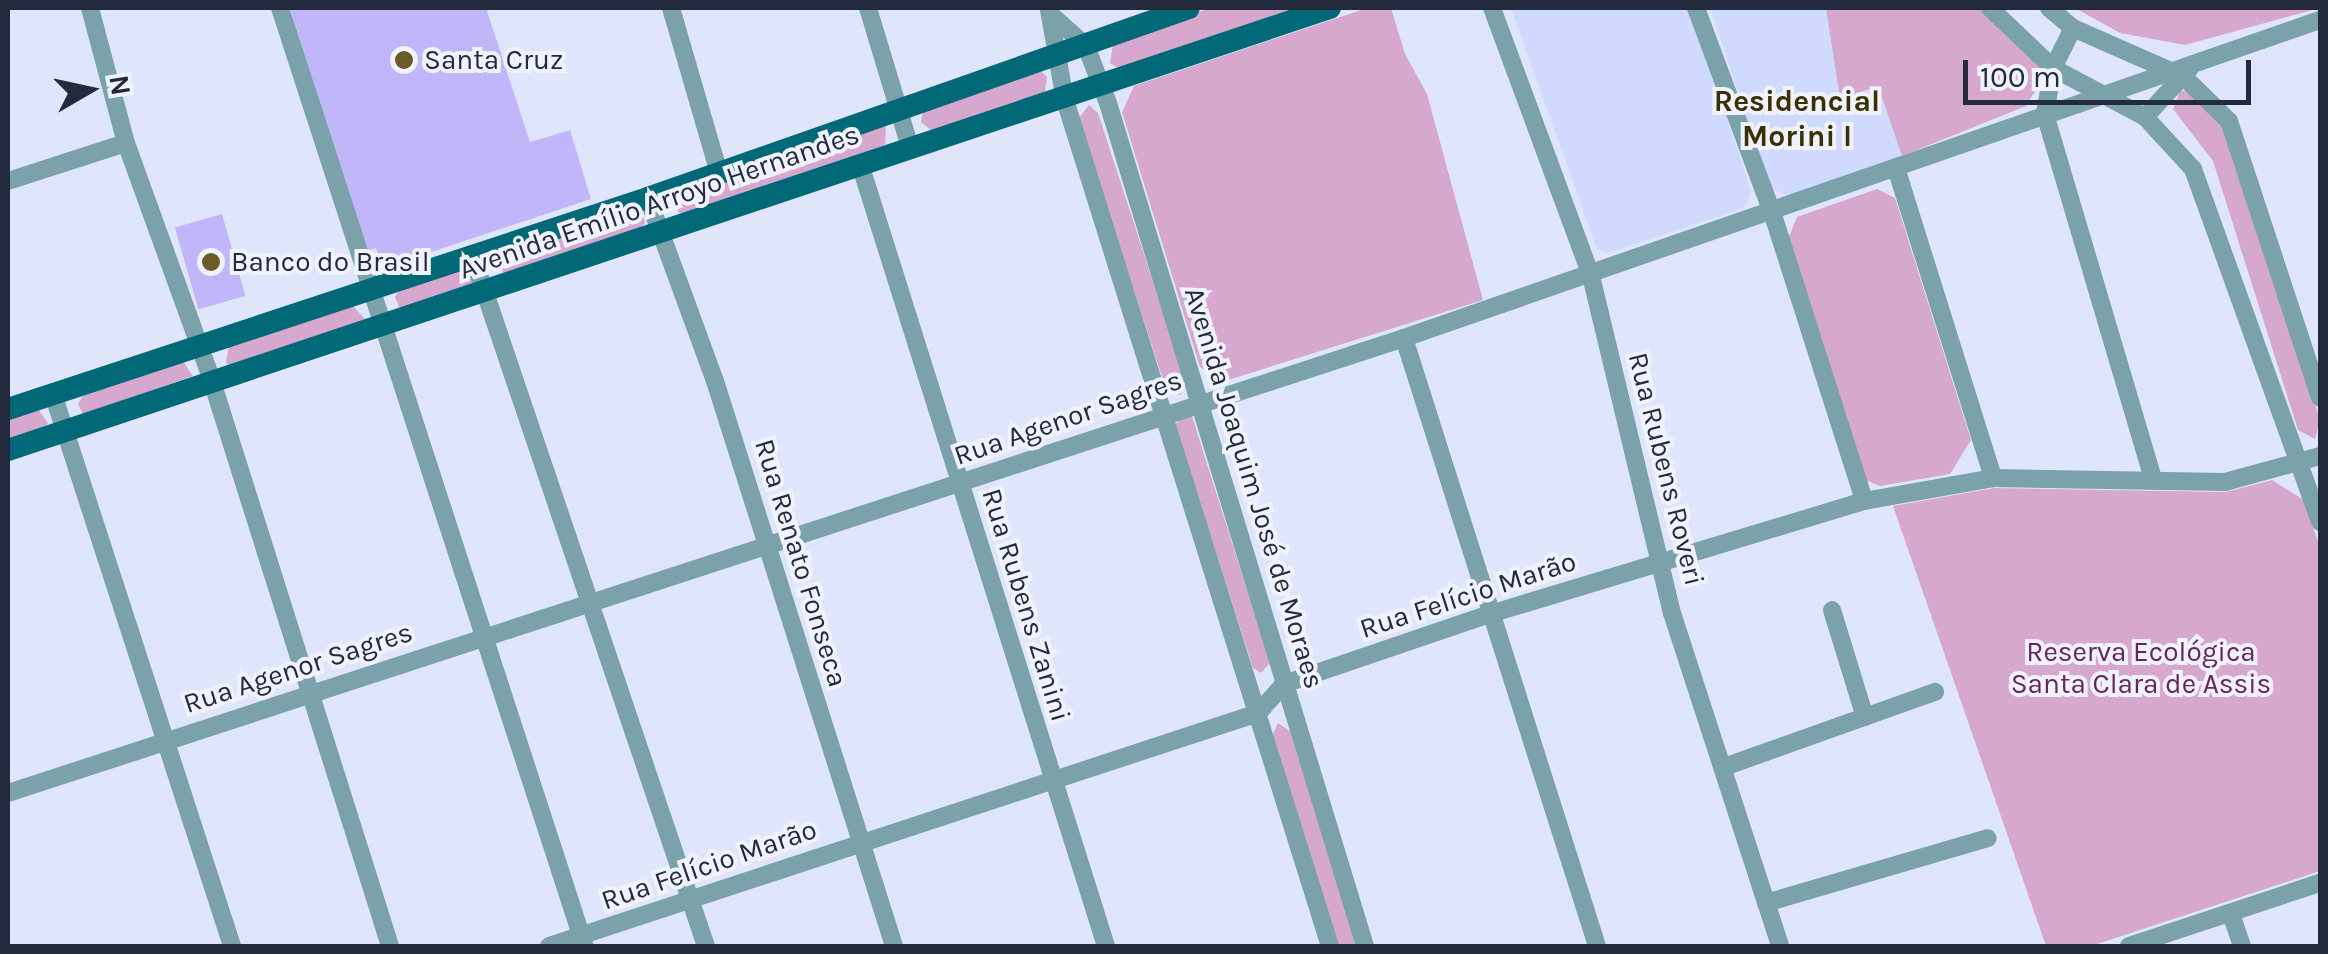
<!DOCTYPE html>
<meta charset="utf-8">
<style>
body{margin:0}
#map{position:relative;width:2328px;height:954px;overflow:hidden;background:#dfe6fb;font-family:Karla,sans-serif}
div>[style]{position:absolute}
.built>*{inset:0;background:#d0daff}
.green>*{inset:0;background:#d6a8ce}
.building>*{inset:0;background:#c2b6fb;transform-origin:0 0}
.minor>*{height:18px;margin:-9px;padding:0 9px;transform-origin:9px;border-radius:9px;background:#7ba2aa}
.major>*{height:22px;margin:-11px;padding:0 11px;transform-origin:11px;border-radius:11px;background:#016877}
.dots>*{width:28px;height:28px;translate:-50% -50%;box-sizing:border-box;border:5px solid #f0f3fe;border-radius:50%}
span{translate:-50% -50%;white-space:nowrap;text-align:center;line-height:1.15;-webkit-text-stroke:8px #f0f3fe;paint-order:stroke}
.poi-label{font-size:28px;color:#242a3e}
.left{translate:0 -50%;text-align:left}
.street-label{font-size:28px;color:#242a3e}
.park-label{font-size:28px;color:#692361}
.neighbourhood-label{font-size:30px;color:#3b2f04;font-weight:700}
.frame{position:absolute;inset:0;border:10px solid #242a3e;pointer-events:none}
.north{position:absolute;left:40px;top:40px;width:100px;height:100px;-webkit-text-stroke:8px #f0f3fe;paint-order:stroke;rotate:81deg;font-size:28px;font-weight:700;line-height:40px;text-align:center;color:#242a3e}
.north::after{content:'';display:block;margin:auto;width:35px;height:45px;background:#242a3e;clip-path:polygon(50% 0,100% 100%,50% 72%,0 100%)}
.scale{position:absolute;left:1963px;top:60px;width:288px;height:45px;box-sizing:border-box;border:5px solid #242a3e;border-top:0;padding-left:12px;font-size:30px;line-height:35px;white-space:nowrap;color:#242a3e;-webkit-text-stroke:8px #f0f3fe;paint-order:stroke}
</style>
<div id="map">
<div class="built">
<div style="clip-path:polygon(1511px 8px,1690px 8px,1751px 191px,1744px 208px,1608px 253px,1597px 249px)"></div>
<div style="clip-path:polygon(1710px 8px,1826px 8px,1840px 98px,1878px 86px,1902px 156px,1790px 197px,1770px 188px)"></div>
</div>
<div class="green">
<div style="clip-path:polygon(1210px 8px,1304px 8px,1120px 69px,1110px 63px,1113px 44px)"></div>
<div style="clip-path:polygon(1367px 8px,1391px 8px,1405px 54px,1427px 94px,1483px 300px,1225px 381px,1200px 367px,1122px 112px,1134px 86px)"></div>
<div style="clip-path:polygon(1826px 8px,1997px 8px,2043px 65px,2043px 78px,2026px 106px,1902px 156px,1878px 86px,1840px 99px)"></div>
<div style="clip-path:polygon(2075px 8px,2320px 8px,2185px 45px,2120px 33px)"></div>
<div style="clip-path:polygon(1040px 70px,1047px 77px,1045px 92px,931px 130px,921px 122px,923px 111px)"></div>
<div style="clip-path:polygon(2180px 91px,2189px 91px,2223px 125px,2236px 153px,2320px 420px,2315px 439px,2298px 430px,2213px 161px,2173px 109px)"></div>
<div style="clip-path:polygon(1089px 105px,1098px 113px,1186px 383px,1180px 395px,1166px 389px,1078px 119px)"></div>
<div style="clip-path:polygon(874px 125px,886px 127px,885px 145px,693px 214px,679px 213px,674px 202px,681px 190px)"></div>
<div style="clip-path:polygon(1877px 189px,1895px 198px,1971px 440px,1950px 474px,1880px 486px,1865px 480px,1788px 239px,1797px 217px)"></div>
<div style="clip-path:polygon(641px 211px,645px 222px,638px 233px,504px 275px,500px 263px,506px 254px)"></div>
<div style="clip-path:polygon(464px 268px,472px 269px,476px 282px,408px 310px,399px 307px,395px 297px,401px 288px)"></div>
<div style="clip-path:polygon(353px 306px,365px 319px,236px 370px,226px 363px,229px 345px)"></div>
<div style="clip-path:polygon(182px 360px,193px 376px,83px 414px,78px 404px,83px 396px)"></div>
<div style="clip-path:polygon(38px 409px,48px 423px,43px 430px,8px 443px,8px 418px)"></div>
<div style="clip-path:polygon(1191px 413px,1270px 663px,1261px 673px,1253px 668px,1175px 424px)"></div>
<div style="clip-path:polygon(2272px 480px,2304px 500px,2320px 548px,2320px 871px,2091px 946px,2046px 946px,1893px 506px,1994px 488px,2226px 492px)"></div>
<div style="clip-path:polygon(1278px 723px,1290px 731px,1358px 946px,1339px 946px,1272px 736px)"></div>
</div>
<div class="building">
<div style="clip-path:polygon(290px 8px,486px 8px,530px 142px,570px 130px,591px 199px,383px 268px,376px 248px,366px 251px)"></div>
<div style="left:222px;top:214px;width:85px;height:49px;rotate:74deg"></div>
</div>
<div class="minor">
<div style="left:90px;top:8px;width:140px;rotate:75.1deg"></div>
<div style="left:126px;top:143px;width:247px;rotate:70.1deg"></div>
<div style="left:210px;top:375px;width:599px;rotate:72.5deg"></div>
<div style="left:280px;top:8px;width:984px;rotate:72.01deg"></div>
<div style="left:671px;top:8px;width:169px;rotate:73.8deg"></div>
<div style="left:868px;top:8px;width:145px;rotate:73.2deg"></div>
<div style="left:1492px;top:8px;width:286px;rotate:69.7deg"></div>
<div style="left:1591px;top:276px;width:347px;rotate:76.5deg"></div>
<div style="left:1672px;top:613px;width:350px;rotate:72deg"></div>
<div style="left:1696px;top:8px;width:221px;rotate:69.6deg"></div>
<div style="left:1773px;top:215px;width:300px;rotate:72.3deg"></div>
<div style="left:1990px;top:8px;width:87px;rotate:43.6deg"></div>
<div style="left:2053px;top:68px;width:104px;rotate:28deg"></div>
<div style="left:2145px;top:117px;width:71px;rotate:47.3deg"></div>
<div style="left:2193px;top:169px;width:375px;rotate:70.2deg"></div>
<div style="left:2049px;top:8px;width:31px;rotate:40deg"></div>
<div style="left:2073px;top:28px;width:121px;rotate:23.8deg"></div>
<div style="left:2184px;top:77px;width:63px;rotate:44.4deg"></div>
<div style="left:2229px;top:121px;width:291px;rotate:71.8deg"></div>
<div style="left:1049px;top:10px;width:91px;rotate:79.9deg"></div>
<div style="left:1065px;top:100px;width:887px;rotate:72.61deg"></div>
<div style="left:1050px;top:14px;width:48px;rotate:41.6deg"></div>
<div style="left:1086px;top:46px;width:61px;rotate:68.9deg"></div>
<div style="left:1108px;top:103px;width:881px;rotate:73.05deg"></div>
<div style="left:2073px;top:28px;width:45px;rotate:116.6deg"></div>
<div style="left:2053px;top:68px;width:47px;rotate:99.9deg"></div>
<div style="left:2045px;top:114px;width:380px;rotate:73.5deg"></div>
<div style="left:2145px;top:117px;width:67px;rotate:-47.4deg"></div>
<div style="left:860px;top:164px;width:820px;rotate:72.54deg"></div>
<div style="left:1897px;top:171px;width:322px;rotate:72.6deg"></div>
<div style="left:8px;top:181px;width:124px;rotate:-17.9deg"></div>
<div style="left:648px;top:198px;width:195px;rotate:69.9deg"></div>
<div style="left:715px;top:381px;width:593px;rotate:72.42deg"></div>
<div style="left:472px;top:254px;width:730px;rotate:71.32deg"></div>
<div style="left:1404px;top:338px;width:638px;rotate:72.39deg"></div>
<div style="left:53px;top:394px;width:580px;rotate:72.03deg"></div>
<div style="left:1832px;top:610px;width:112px;rotate:72.9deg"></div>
<div style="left:1724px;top:767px;width:224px;rotate:-19.6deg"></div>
<div style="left:8px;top:793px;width:1468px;rotate:-18.05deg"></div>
<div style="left:1404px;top:338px;width:970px;rotate:-19.15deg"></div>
<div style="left:1766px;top:903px;width:231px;rotate:-16.3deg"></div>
<div style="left:2231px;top:914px;width:34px;rotate:71deg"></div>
<div style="left:549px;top:946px;width:746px;rotate:-18.19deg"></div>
<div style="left:1258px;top:713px;width:39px;rotate:-48deg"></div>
<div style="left:1284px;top:684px;width:218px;rotate:-18.8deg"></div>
<div style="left:1490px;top:614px;width:391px;rotate:-16.8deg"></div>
<div style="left:1864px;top:501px;width:131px;rotate:-10.1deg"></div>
<div style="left:1993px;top:478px;width:232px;rotate:1deg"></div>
<div style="left:2225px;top:482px;width:98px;rotate:-15.3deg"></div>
<div style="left:2129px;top:946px;width:201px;rotate:-18.3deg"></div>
</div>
<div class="major">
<div style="left:8px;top:409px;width:674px;rotate:-18.25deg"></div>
<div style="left:648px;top:198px;width:573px;rotate:-19.35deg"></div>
<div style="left:8px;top:450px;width:1394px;rotate:-18.49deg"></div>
</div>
<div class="dots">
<div style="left:404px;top:60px;background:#695a27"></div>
<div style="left:211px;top:262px;background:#695a27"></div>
</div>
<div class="poi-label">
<span class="left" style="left:424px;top:60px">Santa Cruz</span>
<span class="left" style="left:231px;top:262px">Banco do Brasil</span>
</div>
<div class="street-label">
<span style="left:659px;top:202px;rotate:-19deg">Avenida Emílio Arroyo Hernandes</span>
<span style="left:1068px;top:418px;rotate:-19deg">Rua Agenor Sagres</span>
<span style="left:1666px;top:469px;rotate:76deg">Rua Rubens Roveri</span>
<span style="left:1254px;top:488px;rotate:73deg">Avenida Joaquim José de Moraes</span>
<span style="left:801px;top:563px;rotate:73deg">Rua Renato Fonseca</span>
<span style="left:1468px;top:595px;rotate:-18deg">Rua Felício Marão</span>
<span style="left:1026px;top:605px;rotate:73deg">Rua Rubens Zanini</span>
<span style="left:298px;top:668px;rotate:-18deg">Rua Agenor Sagres</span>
<span style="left:709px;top:865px;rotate:-19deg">Rua Felício Marão</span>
</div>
<div class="park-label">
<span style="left:2141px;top:668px">Reserva Ecológica<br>Santa Clara de Assis</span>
</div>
<div class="neighbourhood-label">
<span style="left:1797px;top:118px">Residencial<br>Morini I</span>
</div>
<div class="frame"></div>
<div class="north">N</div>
<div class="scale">100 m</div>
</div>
